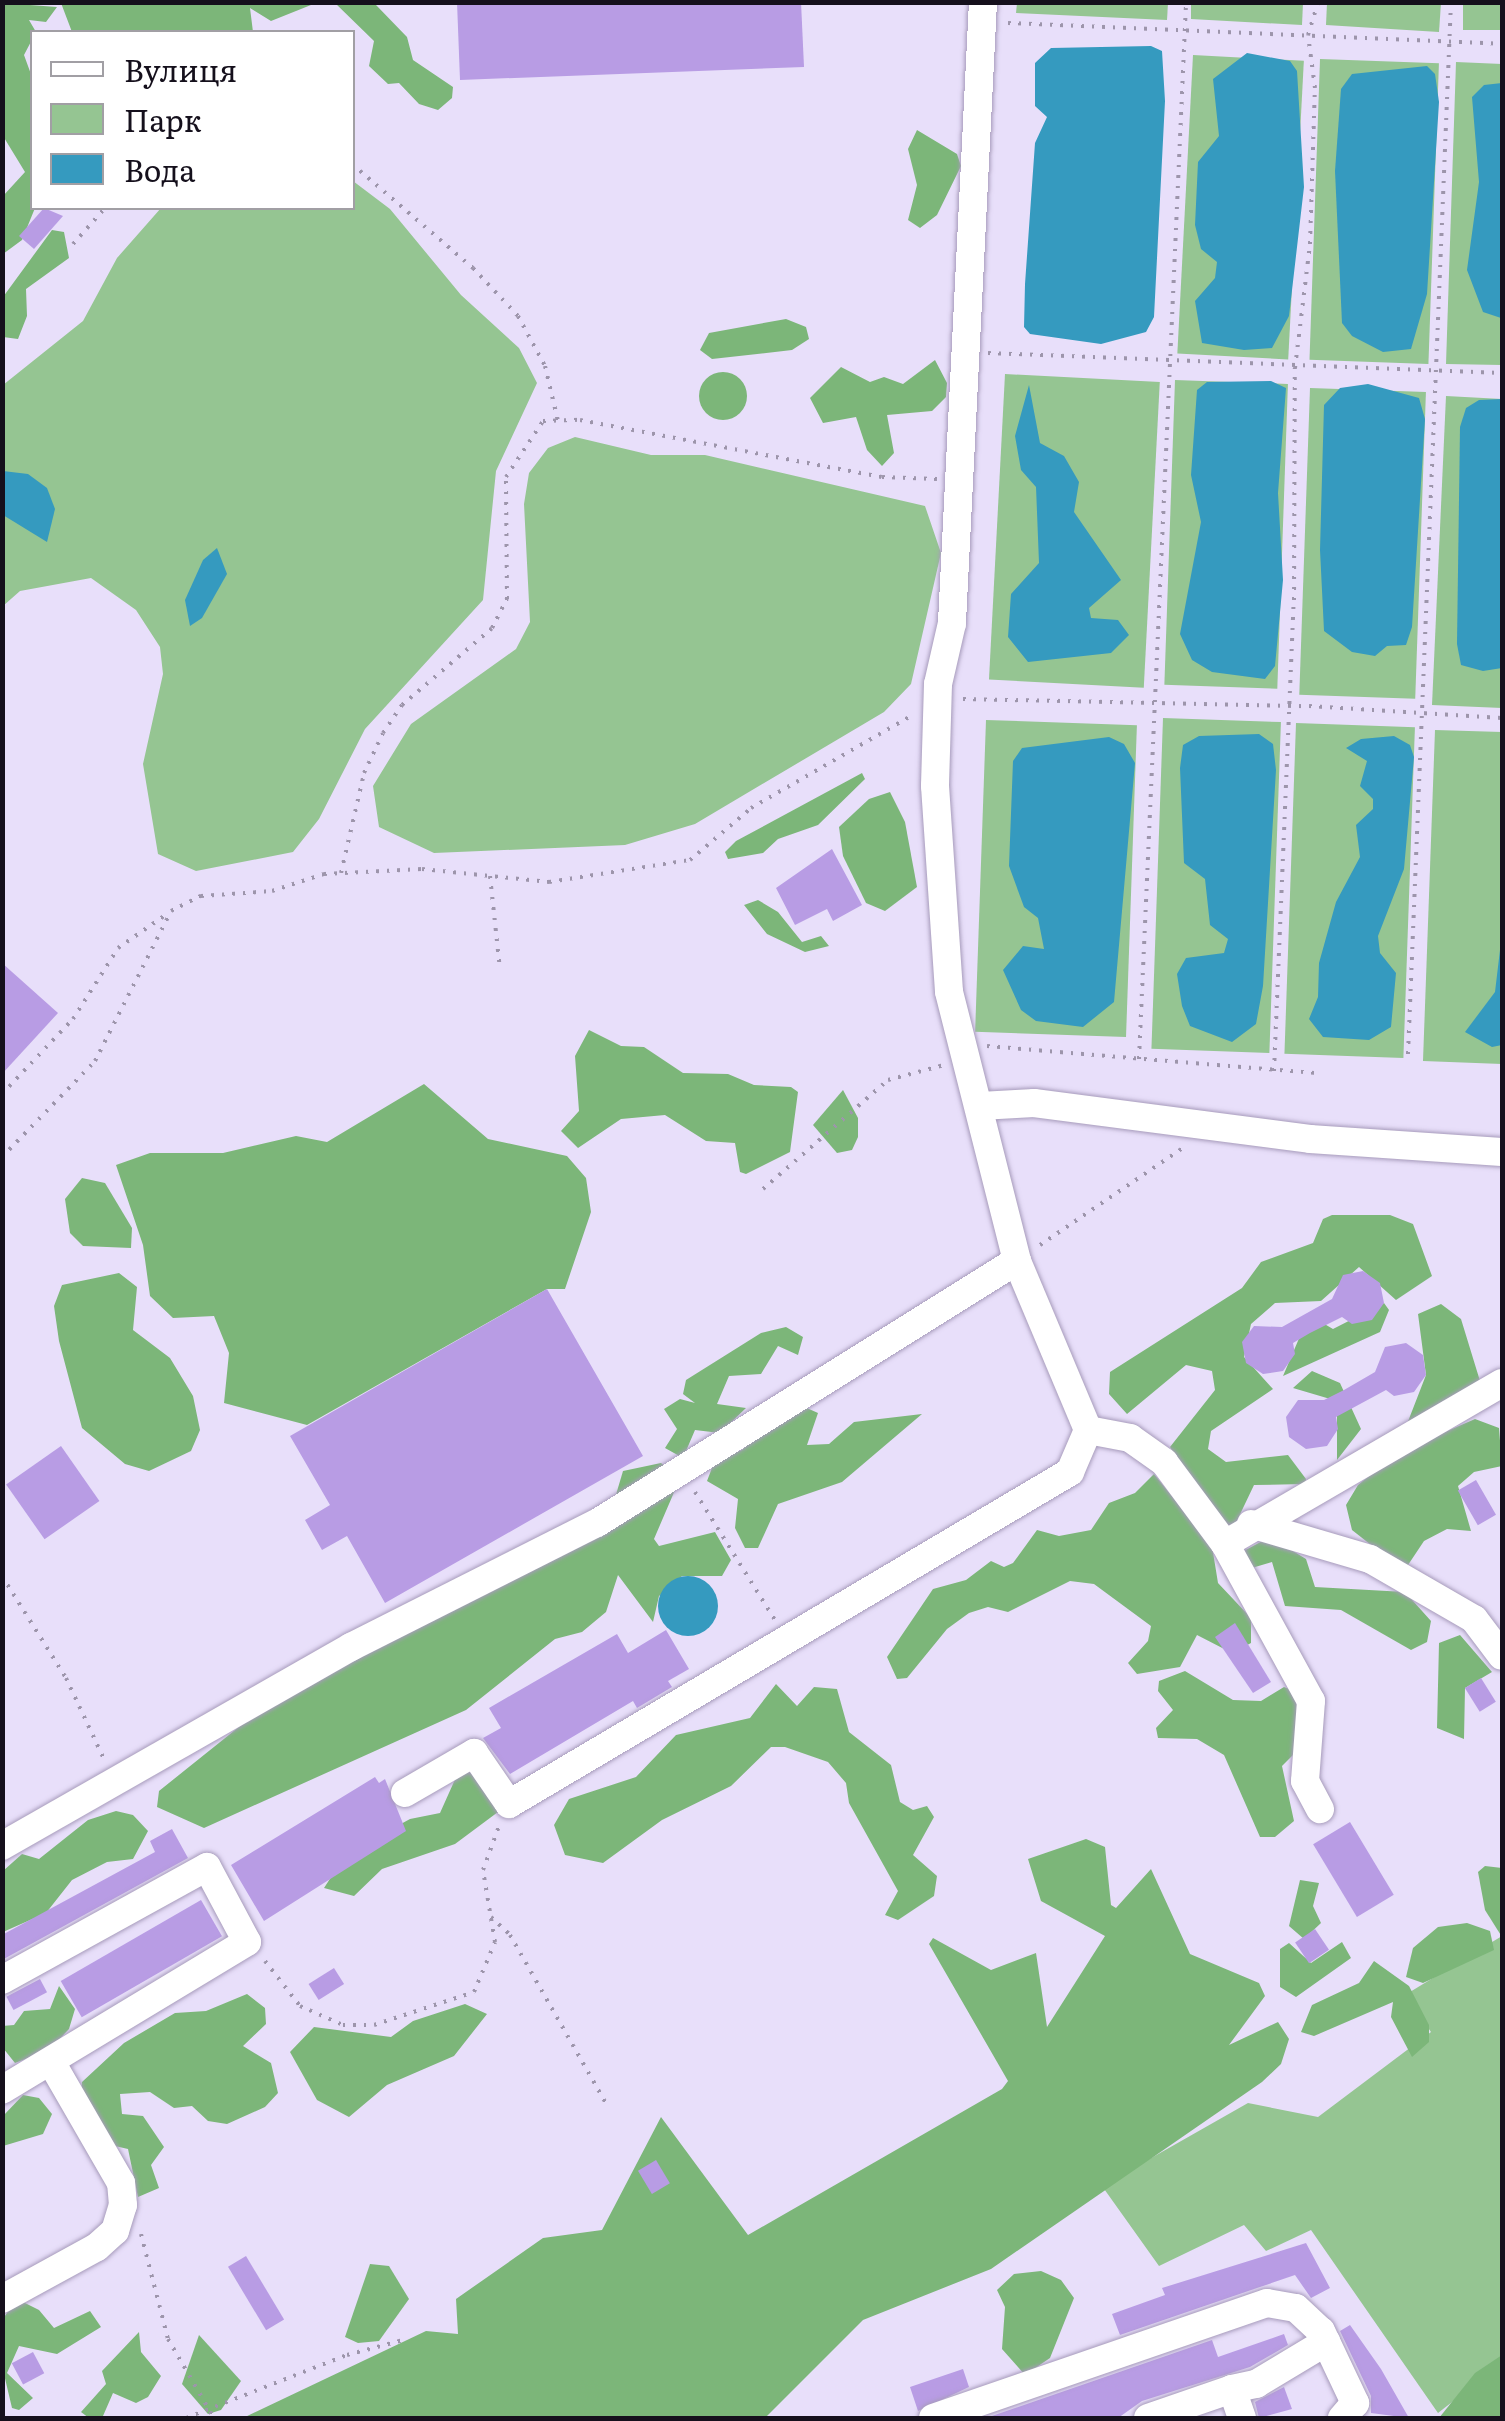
<!DOCTYPE html>
<meta charset="utf-8">
<style>
body{margin:0}
#map{position:relative;width:1505px;height:2421px;overflow:hidden;background:#e8dffa;font-family:Literata,serif}
div>[style]{position:absolute}
.green>*{inset:0;background:#95c592;transform-origin:0 0}
.forest>*{inset:0;background:#7cb679}
.round{border-radius:50%}
.water>*{inset:0;background:#359abf}
.building>*{inset:0;background:#b89ce4;transform-origin:0 0}
.path>*{height:4px;margin-top:-2px;transform-origin:0;background:repeating-linear-gradient(90deg,#9d95ab 0 2.5px,transparent 0 10.5px)}
.roads{filter:drop-shadow(0 0 2px #a79bbb) drop-shadow(0 0 2px #a79bbb)}
.minor>*{height:28px;margin:-14px;padding:0 14px;transform-origin:14px;border-radius:14px;background:#fff}
span{translate:-50% -50%;white-space:nowrap;text-align:center;line-height:1.15;-webkit-text-stroke:9px #fff;paint-order:stroke}
.frame{position:absolute;inset:0;border:5px solid #15101c;pointer-events:none}
.legend{position:absolute;left:30px;top:30px;width:325px;height:180px;box-sizing:border-box;background:#fff;border:2px solid #a19fa4;margin:0;padding:12px 18px;list-style:none;font-size:30px;color:#15101c}
.legend li{display:flex;align-items:center;gap:20px;height:50px}
.legend b{width:50px;border:2px solid #a19fa4}
</style>
<div id="map">
<div class="green">
<div style="clip-path:polygon(1017px 3px,1168px 3px,1167px 20px,1016px 13px)"></div>
<div style="clip-path:polygon(1191px 3px,1303px 3px,1302px 25px,1191px 19px)"></div>
<div style="clip-path:polygon(1327px 3px,1441px 3px,1439px 32px,1326px 25px)"></div>
<div style="left:1463px;top:3px;width:39px;height:27px"></div>
<div style="left:1193px;top:55px;width:111px;height:299px;rotate:3deg"></div>
<div style="left:1320px;top:59px;width:119px;height:301px;rotate:2deg"></div>
<div style="clip-path:polygon(1456px 62px,1502px 64px,1502px 365px,1446px 364px)"></div>
<div style="clip-path:polygon(353px 181px,390px 209px,461px 295px,519px 348px,537px 383px,496px 471px,483px 600px,365px 729px,319px 819px,293px 852px,196px 871px,158px 854px,143px 764px,163px 674px,160px 647px,136px 610px,91px 578px,20px 591px,3px 606px,3px 385px,83px 321px,117px 258px,161px 208px,352px 208px)"></div>
<div style="left:1005px;top:374px;width:155px;height:306px;rotate:3deg"></div>
<div style="left:1175px;top:380px;width:113px;height:305px;rotate:2deg"></div>
<div style="left:1310px;top:388px;width:116px;height:307px;rotate:2deg"></div>
<div style="clip-path:polygon(1446px 396px,1502px 399px,1502px 708px,1432px 705px)"></div>
<div style="clip-path:polygon(575px 437px,651px 455px,705px 455px,925px 506px,941px 553px,911px 684px,884px 712px,695px 824px,625px 845px,434px 853px,379px 827px,373px 786px,411px 724px,516px 649px,530px 622px,524px 504px,529px 473px,548px 448px)"></div>
<div style="left:1163px;top:718px;width:118px;height:331px;rotate:2deg"></div>
<div style="left:986px;top:720px;width:151px;height:312px;rotate:2deg"></div>
<div style="left:1296px;top:723px;width:119px;height:331px;rotate:2deg"></div>
<div style="clip-path:polygon(1435px 730px,1502px 732px,1502px 1064px,1423px 1061px)"></div>
<div style="clip-path:polygon(1502px 1936px,1502px 2363px,1438px 2413px,1311px 2230px,1266px 2251px,1244px 2225px,1159px 2266px,1102px 2186px,1248px 2103px,1318px 2117px,1431px 2032px,1405px 1995px)"></div>
</div>
<div class="forest">
<div style="clip-path:polygon(3px 3px,57px 7px,46px 22px,29px 20px,36px 32px,24px 55px,32px 77px,35px 208px,22px 240px,3px 254px,3px 196px,25px 172px,3px 136px)"></div>
<div style="clip-path:polygon(61px 3px,61px 2px,316px 3px,271px 21px,250px 8px,253px 32px,72px 32px)"></div>
<div style="clip-path:polygon(335px 3px,376px 5px,407px 37px,413px 60px,453px 87px,452px 98px,438px 110px,419px 104px,399px 83px,388px 84px,369px 66px,374px 41px)"></div>
<div style="clip-path:polygon(917px 130px,957px 154px,961px 166px,937px 215px,920px 228px,908px 220px,917px 185px,908px 149px)"></div>
<div style="clip-path:polygon(52px 230px,64px 232px,69px 258px,26px 289px,27px 316px,18px 339px,3px 337px,3px 297px)"></div>
<div style="clip-path:polygon(786px 319px,806px 327px,809px 339px,792px 350px,712px 359px,700px 350px,709px 333px)"></div>
<div style="clip-path:polygon(935px 360px,947px 383px,946px 397px,932px 411px,887px 415px,894px 453px,882px 466px,867px 450px,856px 417px,823px 423px,810px 398px,841px 367px,870px 382px,884px 377px,903px 384px)"></div>
<div class="round" style="left:699px;top:372px;width:48px;height:48px"></div>
<div style="clip-path:polygon(862px 773px,865px 779px,818px 825px,778px 839px,763px 853px,728px 859px,725px 852px,736px 841px)"></div>
<div style="clip-path:polygon(890px 792px,905px 822px,917px 887px,885px 911px,866px 903px,843px 856px,839px 827px,869px 799px)"></div>
<div style="clip-path:polygon(758px 900px,778px 912px,802px 942px,821px 936px,829px 946px,805px 952px,767px 934px,744px 905px)"></div>
<div style="clip-path:polygon(589px 1030px,621px 1046px,644px 1047px,683px 1073px,728px 1074px,754px 1085px,791px 1087px,798px 1092px,790px 1152px,746px 1174px,740px 1172px,735px 1143px,706px 1141px,665px 1115px,621px 1119px,578px 1148px,561px 1131px,579px 1111px,575px 1056px)"></div>
<div style="clip-path:polygon(424px 1084px,488px 1139px,567px 1156px,586px 1178px,591px 1212px,565px 1289px,547px 1289px,307px 1425px,224px 1403px,229px 1353px,214px 1316px,173px 1318px,150px 1296px,143px 1245px,116px 1165px,150px 1153px,223px 1153px,296px 1136px,327px 1142px)"></div>
<div style="clip-path:polygon(843px 1090px,858px 1118px,858px 1137px,852px 1150px,837px 1153px,813px 1125px)"></div>
<div style="clip-path:polygon(82px 1178px,105px 1183px,132px 1228px,131px 1248px,83px 1246px,70px 1233px,65px 1199px)"></div>
<div style="clip-path:polygon(1332px 1215px,1390px 1215px,1413px 1224px,1432px 1276px,1396px 1300px,1359px 1267px,1321px 1301px,1275px 1303px,1251px 1324px,1244px 1357px,1273px 1389px,1211px 1431px,1208px 1449px,1226px 1462px,1288px 1455px,1306px 1479px,1305px 1484px,1254px 1485px,1234px 1527px,1224px 1529px,1170px 1447px,1215px 1390px,1212px 1371px,1186px 1365px,1127px 1414px,1109px 1394px,1110px 1372px,1242px 1288px,1261px 1262px,1313px 1243px,1323px 1219px)"></div>
<div style="clip-path:polygon(119px 1273px,137px 1287px,133px 1330px,170px 1358px,193px 1396px,200px 1430px,191px 1451px,149px 1471px,125px 1464px,82px 1428px,59px 1341px,54px 1306px,62px 1285px)"></div>
<div style="clip-path:polygon(1384px 1303px,1389px 1310px,1380px 1332px,1283px 1376px,1309px 1315px,1333px 1329px)"></div>
<div style="clip-path:polygon(1441px 1304px,1461px 1319px,1480px 1381px,1407px 1424px,1426px 1375px,1418px 1314px)"></div>
<div style="clip-path:polygon(786px 1327px,803px 1337px,798px 1355px,778px 1346px,761px 1374px,729px 1376px,717px 1404px,746px 1408px,720px 1433px,695px 1430px,683px 1458px,665px 1448px,677px 1429px,664px 1409px,680px 1399px,695px 1403px,683px 1394px,686px 1380px,761px 1333px)"></div>
<div style="clip-path:polygon(1312px 1371px,1340px 1383px,1361px 1429px,1337px 1460px,1337px 1401px,1293px 1388px)"></div>
<div style="clip-path:polygon(791px 1401px,818px 1413px,807px 1445px,829px 1444px,854px 1422px,922px 1414px,842px 1482px,778px 1504px,758px 1548px,745px 1548px,735px 1528px,738px 1499px,707px 1481px,715px 1460px,742px 1450px)"></div>
<div style="clip-path:polygon(1475px 1419px,1499px 1428px,1502px 1466px,1474px 1472px,1458px 1486px,1471px 1531px,1447px 1529px,1424px 1541px,1404px 1571px,1352px 1530px,1346px 1505px,1358px 1485px,1399px 1452px)"></div>
<div style="clip-path:polygon(661px 1463px,672px 1472px,615px 1498px,623px 1471px)"></div>
<div style="clip-path:polygon(1154px 1474px,1212px 1546px,1218px 1583px,1251px 1618px,1251px 1643px,1232px 1653px,1197px 1635px,1180px 1667px,1137px 1674px,1128px 1663px,1148px 1641px,1151px 1626px,1094px 1584px,1070px 1581px,1008px 1612px,988px 1607px,969px 1613px,947px 1629px,907px 1678px,897px 1679px,887px 1657px,933px 1589px,966px 1580px,991px 1561px,1004px 1567px,1013px 1563px,1037px 1530px,1059px 1536px,1091px 1530px,1109px 1503px,1135px 1493px)"></div>
<div style="clip-path:polygon(678px 1483px,654px 1539px,659px 1546px,715px 1532px,731px 1560px,722px 1576px,682px 1576px,659px 1596px,653px 1622px,618px 1575px,606px 1612px,582px 1632px,555px 1639px,466px 1710px,204px 1828px,157px 1807px,159px 1791px,311px 1669px)"></div>
<div style="clip-path:polygon(1270px 1537px,1306px 1559px,1315px 1587px,1405px 1592px,1431px 1621px,1427px 1642px,1411px 1650px,1341px 1610px,1285px 1606px,1272px 1562px,1245px 1570px,1238px 1554px)"></div>
<div style="clip-path:polygon(1460px 1635px,1492px 1672px,1465px 1688px,1464px 1739px,1437px 1728px,1439px 1643px)"></div>
<div style="clip-path:polygon(1185px 1671px,1233px 1700px,1261px 1701px,1284px 1687px,1319px 1701px,1307px 1741px,1282px 1766px,1294px 1821px,1275px 1837px,1260px 1837px,1224px 1755px,1197px 1739px,1158px 1738px,1156px 1728px,1173px 1710px,1158px 1691px,1159px 1681px)"></div>
<div style="clip-path:polygon(776px 1684px,797px 1706px,814px 1687px,837px 1689px,849px 1732px,891px 1765px,900px 1802px,913px 1810px,927px 1806px,934px 1817px,913px 1855px,937px 1876px,934px 1896px,898px 1920px,885px 1915px,898px 1891px,849px 1803px,846px 1783px,828px 1762px,785px 1747px,771px 1747px,731px 1786px,662px 1820px,603px 1863px,565px 1855px,554px 1825px,569px 1799px,636px 1777px,676px 1735px,750px 1718px)"></div>
<div style="clip-path:polygon(471px 1764px,500px 1804px,498px 1812px,455px 1844px,382px 1869px,354px 1896px,324px 1888px,346px 1854px,410px 1819px,440px 1813px,457px 1775px)"></div>
<div style="clip-path:polygon(116px 1811px,133px 1815px,148px 1831px,133px 1859px,107px 1862px,72px 1880px,46px 1913px,3px 1932px,3px 1871px,22px 1854px,39px 1859px,88px 1820px)"></div>
<div style="clip-path:polygon(1086px 1839px,1105px 1847px,1111px 1905px,1116px 1908px,1151px 1869px,1190px 1954px,1259px 1983px,1265px 1996px,1229px 2045px,1278px 2022px,1289px 2039px,1281px 2064px,1262px 2082px,991px 2269px,863px 2320px,765px 2418px,243px 2418px,426px 2331px,458px 2334px,456px 2299px,543px 2238px,602px 2230px,661px 2117px,748px 2235px,1002px 2089px,1008px 2081px,929px 1944px,933px 1938px,991px 1970px,1036px 1953px,1047px 2027px,1105px 1936px,1041px 1901px,1028px 1859px)"></div>
<div style="clip-path:polygon(1485px 1866px,1502px 1868px,1502px 1937px,1485px 1910px,1478px 1872px)"></div>
<div style="clip-path:polygon(1300px 1880px,1319px 1883px,1313px 1906px,1321px 1923px,1304px 1939px,1289px 1926px)"></div>
<div style="clip-path:polygon(1467px 1923px,1490px 1931px,1494px 1950px,1423px 1983px,1406px 1977px,1413px 1948px,1438px 1927px)"></div>
<div style="clip-path:polygon(1342px 1942px,1351px 1958px,1296px 1997px,1280px 1987px,1280px 1949px,1289px 1943px,1311px 1963px)"></div>
<div style="clip-path:polygon(1374px 1961px,1409px 1986px,1429px 2025px,1429px 2042px,1412px 2057px,1391px 2017px,1393px 2002px,1314px 2036px,1301px 2032px,1312px 2005px,1359px 1983px)"></div>
<div style="clip-path:polygon(59px 1986px,75px 2009px,69px 2029px,49px 2050px,15px 2063px,3px 2048px,2px 2026px,14px 2025px,24px 2011px,50px 2009px)"></div>
<div style="clip-path:polygon(247px 1994px,265px 2008px,266px 2024px,243px 2046px,271px 2063px,278px 2093px,265px 2107px,227px 2124px,208px 2121px,192px 2106px,174px 2108px,150px 2092px,120px 2094px,122px 2114px,143px 2116px,164px 2147px,151px 2165px,159px 2188px,138px 2197px,128px 2149px,102px 2143px,80px 2105px,82px 2082px,124px 2043px,175px 2013px,206px 2011px)"></div>
<div style="clip-path:polygon(465px 2004px,487px 2014px,454px 2056px,387px 2085px,349px 2117px,317px 2100px,290px 2052px,314px 2027px,391px 2037px,413px 2021px)"></div>
<div style="clip-path:polygon(23px 2095px,39px 2098px,52px 2114px,43px 2134px,3px 2146px,3px 2116px)"></div>
<div style="clip-path:polygon(370px 2264px,389px 2266px,409px 2299px,379px 2341px,358px 2343px,345px 2337px)"></div>
<div style="clip-path:polygon(1041px 2271px,1061px 2280px,1074px 2298px,1050px 2358px,1025px 2375px,1002px 2349px,1005px 2307px,997px 2290px,1014px 2274px)"></div>
<div style="clip-path:polygon(17px 2299px,39px 2310px,54px 2328px,90px 2311px,101px 2327px,57px 2354px,19px 2346px,7px 2373px,33px 2398px,19px 2410px,12px 2408px,3px 2370px,2px 2320px)"></div>
<div style="clip-path:polygon(139px 2332px,141px 2352px,161px 2376px,148px 2397px,136px 2403px,113px 2393px,103px 2416px,89px 2418px,81px 2412px,106px 2384px,102px 2371px)"></div>
<div style="clip-path:polygon(199px 2335px,241px 2381px,221px 2410px,208px 2414px,182px 2384px)"></div>
<div style="clip-path:polygon(1502px 2355px,1502px 2418px,1439px 2418px,1475px 2373px)"></div>
</div>
<div class="water">
<div style="clip-path:polygon(1151px 46px,1162px 51px,1165px 101px,1154px 317px,1146px 332px,1101px 344px,1030px 334px,1024px 327px,1025px 284px,1035px 143px,1047px 117px,1035px 106px,1035px 63px,1051px 48px)"></div>
<div style="clip-path:polygon(1247px 53px,1290px 61px,1297px 71px,1304px 187px,1289px 316px,1272px 348px,1244px 350px,1202px 343px,1195px 301px,1215px 278px,1217px 262px,1201px 249px,1195px 225px,1198px 162px,1219px 136px,1213px 79px)"></div>
<div style="clip-path:polygon(1427px 66px,1435px 74px,1439px 102px,1427px 294px,1411px 349px,1383px 352px,1352px 336px,1342px 323px,1335px 171px,1341px 89px,1352px 74px)"></div>
<div style="clip-path:polygon(1502px 83px,1502px 318px,1501px 318px,1483px 312px,1467px 270px,1479px 182px,1472px 97px,1484px 85px)"></div>
<div style="clip-path:polygon(1271px 381px,1286px 388px,1278px 493px,1283px 580px,1275px 666px,1265px 679px,1212px 672px,1192px 660px,1180px 634px,1201px 522px,1191px 475px,1197px 390px,1207px 382px)"></div>
<div style="clip-path:polygon(1368px 384px,1419px 398px,1425px 419px,1412px 627px,1406px 645px,1387px 646px,1375px 656px,1352px 652px,1324px 631px,1320px 550px,1324px 405px,1340px 388px)"></div>
<div style="clip-path:polygon(1029px 385px,1040px 443px,1064px 456px,1079px 482px,1074px 512px,1121px 580px,1089px 608px,1091px 618px,1118px 620px,1129px 635px,1111px 653px,1028px 662px,1008px 637px,1011px 594px,1039px 563px,1036px 487px,1021px 470px,1015px 436px)"></div>
<div style="clip-path:polygon(1502px 399px,1502px 668px,1483px 671px,1461px 665px,1457px 644px,1460px 427px,1466px 408px,1479px 400px)"></div>
<div style="clip-path:polygon(3px 471px,28px 474px,47px 488px,55px 509px,47px 542px,3px 515px)"></div>
<div style="clip-path:polygon(217px 548px,227px 574px,202px 618px,190px 626px,185px 600px,203px 560px)"></div>
<div style="clip-path:polygon(1259px 734px,1273px 744px,1276px 770px,1263px 986px,1256px 1024px,1232px 1042px,1190px 1026px,1182px 1006px,1177px 974px,1186px 958px,1224px 953px,1228px 939px,1210px 925px,1205px 879px,1184px 863px,1180px 768px,1183px 745px,1199px 736px)"></div>
<div style="clip-path:polygon(1394px 736px,1410px 745px,1414px 757px,1404px 869px,1378px 936px,1380px 953px,1396px 973px,1391px 1027px,1369px 1040px,1323px 1037px,1309px 1019px,1318px 997px,1319px 963px,1336px 902px,1360px 857px,1356px 825px,1373px 809px,1373px 799px,1360px 786px,1367px 761px,1346px 748px,1361px 739px)"></div>
<div style="clip-path:polygon(1109px 737px,1124px 744px,1135px 763px,1114px 1002px,1083px 1027px,1036px 1021px,1021px 1010px,1003px 970px,1023px 946px,1044px 949px,1038px 918px,1024px 907px,1009px 866px,1013px 761px,1022px 748px)"></div>
<div style="clip-path:polygon(1502px 933px,1502px 1045px,1492px 1047px,1465px 1032px,1495px 992px)"></div>
<div class="round" style="left:658px;top:1576px;width:60px;height:60px"></div>
</div>
<div class="building">
<div style="clip-path:polygon(457px 2px,801px 2px,804px 67px,460px 80px)"></div>
<div style="clip-path:polygon(44px 208px,63px 216px,34px 249px,19px 236px)"></div>
<div style="clip-path:polygon(832px 849px,862px 905px,833px 921px,827px 909px,795px 925px,776px 888px)"></div>
<div style="clip-path:polygon(2px 963px,58px 1013px,2px 1074px)"></div>
<div style="clip-path:polygon(1363px 1271px,1380px 1283px,1384px 1303px,1372px 1320px,1352px 1324px,1342px 1317px,1310px 1333px,1293px 1343px,1295px 1354px,1283px 1371px,1263px 1374px,1246px 1363px,1242px 1342px,1254px 1326px,1282px 1327px,1332px 1299px,1343px 1275px)"></div>
<div style="clip-path:polygon(547px 1289px,643px 1456px,385px 1603px,347px 1536px,322px 1550px,305px 1520px,330px 1505px,290px 1436px)"></div>
<div style="clip-path:polygon(1406px 1343px,1423px 1355px,1426px 1375px,1414px 1392px,1394px 1396px,1386px 1390px,1336px 1417px,1338px 1429px,1327px 1446px,1306px 1449px,1289px 1437px,1286px 1417px,1298px 1400px,1324px 1400px,1344px 1390px,1375px 1372px,1385px 1347px)"></div>
<div style="left:61px;top:1446px;width:67px;height:67px;rotate:55deg"></div>
<div style="left:1476px;top:1480px;width:40px;height:21px;rotate:60deg"></div>
<div style="clip-path:polygon(1235px 1623px,1271px 1682px,1253px 1693px,1215px 1637px)"></div>
<div style="clip-path:polygon(666px 1630px,689px 1669px,668px 1681px,672px 1687px,637px 1708px,633px 1701px,510px 1774px,483px 1738px,501px 1728px,489px 1708px,617px 1634px,628px 1653px)"></div>
<div style="left:1481px;top:1678px;width:28px;height:19px;rotate:58deg"></div>
<div style="clip-path:polygon(375px 1777px,379px 1783px,385px 1779px,406px 1831px,264px 1921px,231px 1865px)"></div>
<div style="left:1350px;top:1822px;width:85px;height:43px;rotate:59deg"></div>
<div style="clip-path:polygon(172px 1829px,188px 1858px,2px 1960px,2px 1935px,155px 1852px,150px 1841px)"></div>
<div style="left:201px;top:1900px;width:42px;height:162px;rotate:60deg"></div>
<div style="left:1315px;top:1929px;width:25px;height:24px;rotate:56deg"></div>
<div style="left:334px;top:1968px;width:19px;height:30px;rotate:58deg"></div>
<div style="left:40px;top:1979px;width:15px;height:38px;rotate:62deg"></div>
<div style="left:656px;top:2160px;width:27px;height:21px;rotate:59deg"></div>
<div style="clip-path:polygon(1306px 2243px,1330px 2288px,1311px 2298px,1295px 2275px,1120px 2335px,1112px 2314px,1165px 2295px,1162px 2288px)"></div>
<div style="left:246px;top:2256px;width:74px;height:21px;rotate:59deg"></div>
<div style="clip-path:polygon(1350px 2325px,1381px 2369px,1409px 2418px,1371px 2413px,1371px 2396px,1340px 2331px)"></div>
<div style="clip-path:polygon(1284px 2334px,1288px 2345px,1250px 2367px,1142px 2401px,1118px 2418px,986px 2418px,1212px 2340px,1218px 2357px)"></div>
<div style="left:33px;top:2352px;width:24px;height:24px;rotate:62deg"></div>
<div style="clip-path:polygon(963px 2369px,969px 2387px,918px 2411px,910px 2387px)"></div>
<div style="clip-path:polygon(1284px 2387px,1292px 2409px,1259px 2418px,1255px 2402px)"></div>
</div>
<div class="path">
<div style="left:1008px;top:23px;width:494px;rotate:2.4deg"></div>
<div style="left:352px;top:164px;width:160px;rotate:40.7deg"></div>
<div style="left:473px;top:268px;width:66px;rotate:46.8deg"></div>
<div style="left:518px;top:316px;width:57px;rotate:61.6deg"></div>
<div style="left:545px;top:366px;width:57px;rotate:76.7deg"></div>
<div style="left:73px;top:244px;width:48px;rotate:-48.4deg"></div>
<div style="left:988px;top:353px;width:514px;rotate:2.23deg"></div>
<div style="left:963px;top:699px;width:346px;rotate:1.2deg"></div>
<div style="left:1309px;top:706px;width:193px;rotate:3.6deg"></div>
<div style="left:341px;top:873px;width:103px;rotate:-77deg"></div>
<div style="left:364px;top:773px;width:44px;rotate:-64.6deg"></div>
<div style="left:383px;top:733px;width:34px;rotate:-56deg"></div>
<div style="left:402px;top:705px;width:118px;rotate:-40.5deg"></div>
<div style="left:492px;top:628px;width:33px;rotate:-63deg"></div>
<div style="left:507px;top:599px;width:122px;rotate:-90.5deg"></div>
<div style="left:506px;top:477px;width:67px;rotate:-56.5deg"></div>
<div style="left:543px;top:421px;width:37px;rotate:-2deg"></div>
<div style="left:580px;top:420px;width:307px;rotate:10.7deg"></div>
<div style="left:882px;top:477px;width:55px;rotate:2.1deg"></div>
<div style="left:490px;top:876px;width:94px;rotate:83.9deg"></div>
<div style="left:987px;top:1046px;width:331px;rotate:4.7deg"></div>
<div style="left:1408px;top:1054px;width:1053px;rotate:-87.66deg"></div>
<div style="left:1139px;top:1059px;width:1058px;rotate:-87.45deg"></div>
<div style="left:1274px;top:1071px;width:471px;rotate:-87.6deg"></div>
<div style="left:1294px;top:600px;width:232px;rotate:-89.8deg"></div>
<div style="left:1295px;top:368px;width:125px;rotate:-83.1deg"></div>
<div style="left:1310px;top:244px;width:156px;rotate:-88.2deg"></div>
<div style="left:1315px;top:88px;width:53px;rotate:-97.5deg"></div>
<div style="left:1308px;top:35px;width:34px;rotate:-73deg"></div>
<div style="left:2px;top:1094px;width:103px;rotate:-46.6deg"></div>
<div style="left:73px;top:1019px;width:84px;rotate:-57.6deg"></div>
<div style="left:118px;top:948px;width:60px;rotate:-34.8deg"></div>
<div style="left:2px;top:1157px;width:134px;rotate:-45.9deg"></div>
<div style="left:95px;top:1061px;width:168px;rotate:-63.1deg"></div>
<div style="left:171px;top:911px;width:34px;rotate:-27deg"></div>
<div style="left:201px;top:896px;width:71px;rotate:-4deg"></div>
<div style="left:272px;top:891px;width:55px;rotate:-18.1deg"></div>
<div style="left:324px;top:874px;width:98px;rotate:-2.9deg"></div>
<div style="left:422px;top:869px;width:128px;rotate:5.8deg"></div>
<div style="left:549px;top:882px;width:143px;rotate:-8.9deg"></div>
<div style="left:690px;top:860px;width:80px;rotate:-40.4deg"></div>
<div style="left:751px;top:808px;width:187px;rotate:-29.9deg"></div>
<div style="left:763px;top:1189px;width:166px;rotate:-41.1deg"></div>
<div style="left:888px;top:1080px;width:58px;rotate:-15deg"></div>
<div style="left:1040px;top:1245px;width:171px;rotate:-34.2deg"></div>
<div style="left:695px;top:1492px;width:151px;rotate:58deg"></div>
<div style="left:2px;top:1576px;width:120px;rotate:57.9deg"></div>
<div style="left:66px;top:1678px;width:89px;rotate:64.9deg"></div>
<div style="left:491px;top:1917px;width:26px;rotate:43deg"></div>
<div style="left:510px;top:1935px;width:193px;rotate:60.3deg"></div>
<div style="left:265px;top:1961px;width:57px;rotate:52.1deg"></div>
<div style="left:300px;top:2006px;width:47px;rotate:23.8deg"></div>
<div style="left:343px;top:2025px;width:31px"></div>
<div style="left:374px;top:2025px;width:105px;rotate:-18.3deg"></div>
<div style="left:474px;top:1992px;width:54px;rotate:-67.2deg"></div>
<div style="left:495px;top:1942px;width:73px;rotate:-99.5deg"></div>
<div style="left:483px;top:1870px;width:47px;rotate:-70deg"></div>
<div style="left:141px;top:2234px;width:108px;rotate:75.6deg"></div>
<div style="left:168px;top:2339px;width:91px;rotate:59.8deg"></div>
<div style="left:2px;top:2415px;width:8px;rotate:23deg"></div>
<div style="left:186px;top:2418px;width:173px;rotate:-21.4deg"></div>
<div style="left:347px;top:2355px;width:62px;rotate:-14.9deg"></div>
</div>
<div class="roads">
<div class="minor">
<div style="left:983px;top:2px;width:622px;rotate:92.86deg"></div>
<div style="left:952px;top:623px;width:63px;rotate:102.9deg"></div>
<div style="left:938px;top:684px;width:102px;rotate:91.7deg"></div>
<div style="left:935px;top:786px;width:206px;rotate:86.1deg"></div>
<div style="left:949px;top:992px;width:277px;rotate:75.8deg"></div>
<div style="left:1017px;top:1261px;width:183px;rotate:67.2deg"></div>
<div style="left:980px;top:1106px;width:54px;rotate:-3.2deg"></div>
<div style="left:1034px;top:1103px;width:278px;rotate:7.4deg"></div>
<div style="left:1310px;top:1139px;width:192px;rotate:3.9deg"></div>
<div style="left:1251px;top:1524px;width:124px;rotate:16.4deg"></div>
<div style="left:1370px;top:1559px;width:120px;rotate:30deg"></div>
<div style="left:1474px;top:1619px;width:46px;rotate:52.9deg"></div>
<div style="left:1225px;top:1544px;width:320px;rotate:-30.2deg"></div>
<div style="left:405px;top:1793px;width:80px;rotate:-30.1deg"></div>
<div style="left:474px;top:1753px;width:62px;rotate:55.5deg"></div>
<div style="left:509px;top:1804px;width:652px;rotate:-30.62deg"></div>
<div style="left:1070px;top:1472px;width:46px;rotate:-66.8deg"></div>
<div style="left:1088px;top:1430px;width:43px;rotate:10.8deg"></div>
<div style="left:1130px;top:1438px;width:42px;rotate:35.2deg"></div>
<div style="left:1164px;top:1462px;width:102px;rotate:53.4deg"></div>
<div style="left:1225px;top:1544px;width:179px;rotate:61.3deg"></div>
<div style="left:1311px;top:1701px;width:80px;rotate:94.3deg"></div>
<div style="left:1305px;top:1781px;width:32px;rotate:62deg"></div>
<div style="left:2px;top:1846px;width:402px;rotate:-29.7deg"></div>
<div style="left:351px;top:1647px;width:275px;rotate:-26.8deg"></div>
<div style="left:597px;top:1523px;width:495px;rotate:-32deg"></div>
<div style="left:2px;top:1980px;width:234px;rotate:-28.9deg"></div>
<div style="left:207px;top:1867px;width:85px;rotate:61.9deg"></div>
<div style="left:247px;top:1942px;width:286px;rotate:148.9deg"></div>
<div style="left:2px;top:2299px;width:108px;rotate:-28.7deg"></div>
<div style="left:97px;top:2247px;width:24px;rotate:-42deg"></div>
<div style="left:115px;top:2231px;width:27px;rotate:-73deg"></div>
<div style="left:123px;top:2205px;width:22px;rotate:-95deg"></div>
<div style="left:121px;top:2183px;width:140px;rotate:-120deg"></div>
<div style="left:1232px;top:2389px;width:25px;rotate:-12deg"></div>
<div style="left:1256px;top:2384px;width:82px;rotate:-31deg"></div>
<div style="left:933px;top:2418px;width:353px;rotate:-19deg"></div>
<div style="left:1267px;top:2303px;width:29px;rotate:10deg"></div>
<div style="left:1296px;top:2308px;width:34px;rotate:43deg"></div>
<div style="left:1321px;top:2331px;width:80px;rotate:64.7deg"></div>
<div style="left:1355px;top:2403px;width:20px;rotate:131deg"></div>
<div style="left:1148px;top:2418px;width:89px;rotate:-19deg"></div>
<div style="left:1232px;top:2389px;width:31px;rotate:71deg"></div>
</div>
</div>
<div class="frame"></div>
<ul class="legend">
<li><b style="height:12px;background:#fff"></b>Вулиця</li>
<li><b style="height:28px;background:#95c592"></b>Парк</li>
<li><b style="height:28px;background:#359abf"></b>Вода</li>
</ul>
</div>
